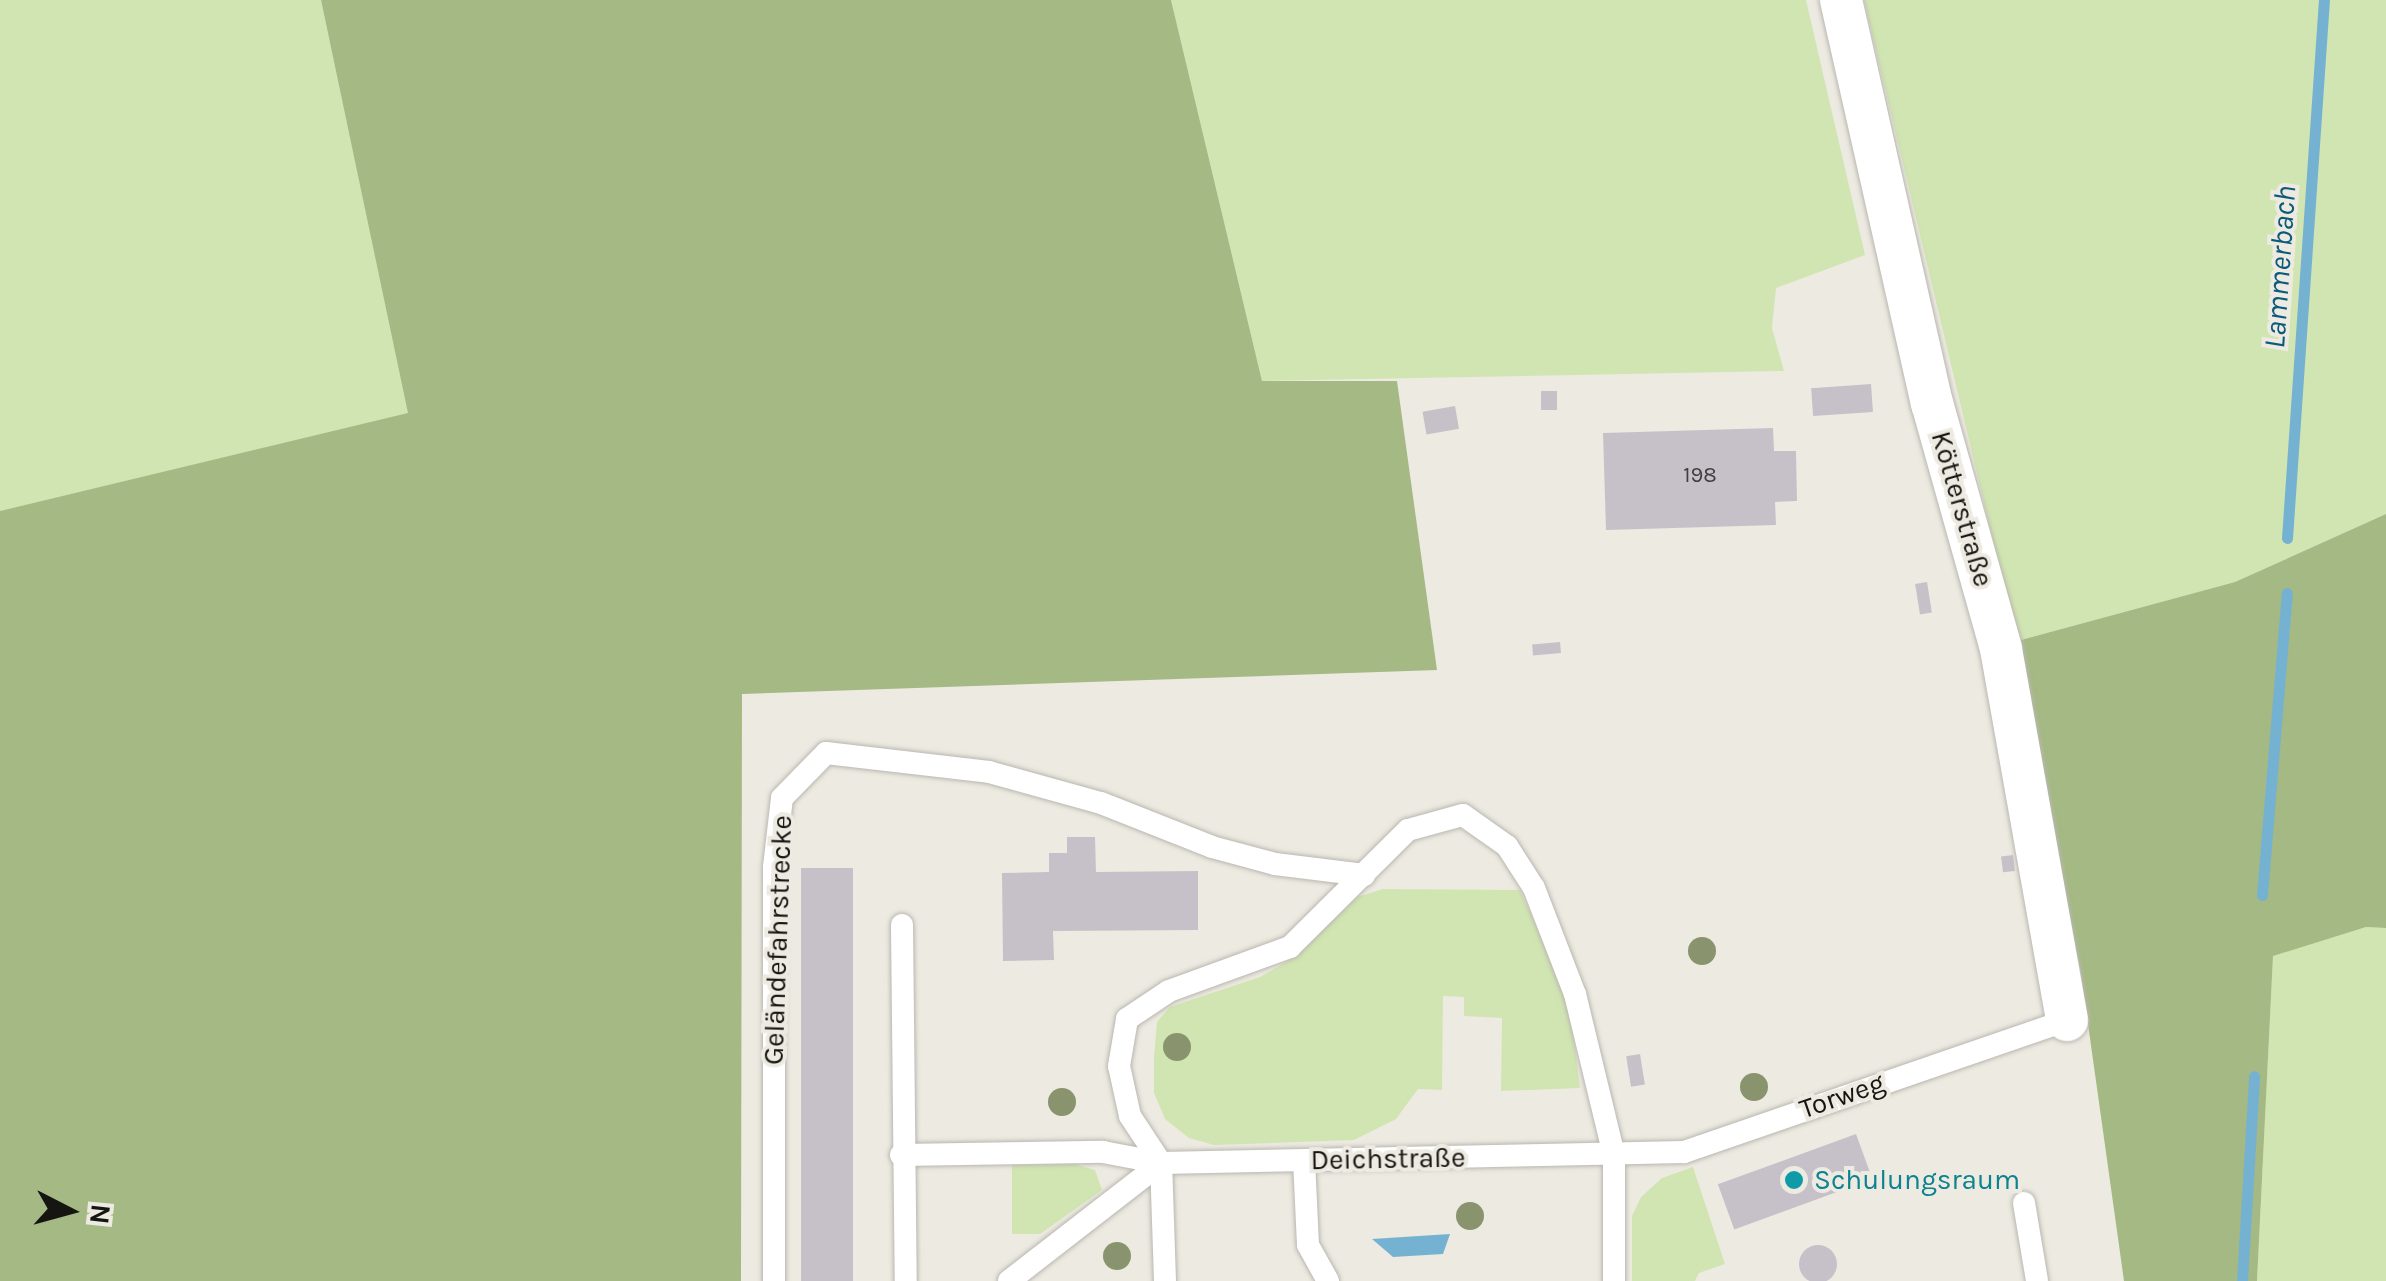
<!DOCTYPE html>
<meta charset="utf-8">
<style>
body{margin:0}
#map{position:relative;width:2386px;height:1281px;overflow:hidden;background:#edeae2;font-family:Karla,sans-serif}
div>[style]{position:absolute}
.green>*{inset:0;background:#d1e5b2}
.forest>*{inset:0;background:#a4b983}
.water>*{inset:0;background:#75b2d2}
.stream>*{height:11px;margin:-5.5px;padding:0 5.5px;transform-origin:5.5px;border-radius:5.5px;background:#75b2d2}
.building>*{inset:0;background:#c6c1c8;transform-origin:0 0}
.round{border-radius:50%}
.roads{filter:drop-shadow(0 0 2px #b9b7af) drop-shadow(0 0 2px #b9b7af)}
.lane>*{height:22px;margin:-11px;padding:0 11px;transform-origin:11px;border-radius:11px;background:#fff}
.street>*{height:42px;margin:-21px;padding:0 21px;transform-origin:21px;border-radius:21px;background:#fff}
.trees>*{width:28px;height:28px;margin:-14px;border-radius:50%;background:#89936e}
.dots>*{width:28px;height:28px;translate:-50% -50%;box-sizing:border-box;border:5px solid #edeae2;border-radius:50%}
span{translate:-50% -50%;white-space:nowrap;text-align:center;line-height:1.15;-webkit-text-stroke:8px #edeae2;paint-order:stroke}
.number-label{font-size:22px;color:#414040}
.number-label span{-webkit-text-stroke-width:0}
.street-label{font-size:28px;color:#151512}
.culture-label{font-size:28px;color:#0d838f}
.left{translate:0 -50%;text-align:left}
.water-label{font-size:30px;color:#0c5a7a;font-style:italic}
.north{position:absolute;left:20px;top:1161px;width:100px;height:100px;-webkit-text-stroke:8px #edeae2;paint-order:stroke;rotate:96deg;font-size:28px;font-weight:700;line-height:40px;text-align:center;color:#151512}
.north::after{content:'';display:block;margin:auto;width:35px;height:45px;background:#151512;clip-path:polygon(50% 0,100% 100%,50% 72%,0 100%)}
</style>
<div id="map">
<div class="green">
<div style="clip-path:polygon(0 0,321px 0,409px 414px,0 511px)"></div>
<div style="clip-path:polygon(1171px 0,1806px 0,1865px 255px,1776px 288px,1772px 328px,1784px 371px,1262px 381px)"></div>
<div style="clip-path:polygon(1864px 0,2386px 0,2386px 514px,2235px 582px,2017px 641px)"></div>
<div style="clip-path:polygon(1383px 889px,1520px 890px,1569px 998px,1580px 1088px,1501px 1091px,1502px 1018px,1464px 1016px,1464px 997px,1443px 996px,1442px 1090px,1418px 1089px,1396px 1119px,1354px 1140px,1214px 1145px,1189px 1138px,1165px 1119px,1154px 1093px,1154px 1057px,1157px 1022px,1170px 1007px,1260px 977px,1295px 957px,1357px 897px)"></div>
<div style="clip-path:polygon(2366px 927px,2386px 928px,2386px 1281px,2257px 1281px,2273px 955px)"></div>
<div style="clip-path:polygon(1075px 1164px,1095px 1170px,1102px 1190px,1040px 1234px,1012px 1234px,1012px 1165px)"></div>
<div style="clip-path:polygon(1693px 1167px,1725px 1264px,1699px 1273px,1695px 1281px,1632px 1281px,1632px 1216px,1641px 1197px,1662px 1178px)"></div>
</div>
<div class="forest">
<div style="clip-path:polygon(321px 0,1171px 0,1262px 381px,1397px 381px,1437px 670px,742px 694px,741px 1281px,0 1281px,0 511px,408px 413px)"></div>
<div style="clip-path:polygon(2386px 514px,2386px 928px,2366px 927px,2273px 956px,2257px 1281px,2124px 1281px,2081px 974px,2017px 641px,2235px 582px)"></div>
</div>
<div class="water">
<div style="clip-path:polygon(1450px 1234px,1443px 1254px,1393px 1257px,1372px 1239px)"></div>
</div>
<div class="stream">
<div style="left:2287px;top:538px;width:539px;rotate:-86.07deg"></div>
<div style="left:2262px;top:895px;width:303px;rotate:-85.3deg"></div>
<div style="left:2242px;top:1281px;width:205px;rotate:-86.6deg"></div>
</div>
<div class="building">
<div style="left:1871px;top:384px;width:28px;height:60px;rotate:86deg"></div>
<div style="left:1557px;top:391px;width:19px;height:16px;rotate:90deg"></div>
<div style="left:1455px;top:406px;width:23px;height:33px;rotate:80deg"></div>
<div style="clip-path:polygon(1773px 428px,1774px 451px,1796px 451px,1797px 501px,1775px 502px,1776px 525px,1606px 530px,1603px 433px)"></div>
<div style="left:1927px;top:582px;width:31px;height:12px;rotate:81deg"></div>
<div style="left:1560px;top:642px;width:11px;height:28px;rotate:85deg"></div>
<div style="clip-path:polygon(1067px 837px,1095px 837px,1096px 872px,1198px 871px,1198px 930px,1053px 931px,1054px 960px,1003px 961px,1002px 873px,1049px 872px,1049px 853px,1067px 853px)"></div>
<div style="left:2013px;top:855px;width:16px;height:12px;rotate:83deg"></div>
<div style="left:801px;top:868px;width:52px;height:413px"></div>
<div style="left:1640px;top:1054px;width:31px;height:14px;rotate:81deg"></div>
<div style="left:1856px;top:1134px;width:48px;height:147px;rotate:70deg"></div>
<div class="round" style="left:1799px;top:1245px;width:38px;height:38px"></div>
</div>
<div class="roads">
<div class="lane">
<div style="left:902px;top:925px;width:356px;rotate:89.4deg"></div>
<div style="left:901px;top:1155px;width:202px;rotate:-0.9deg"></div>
<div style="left:1103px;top:1152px;width:59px;rotate:10.7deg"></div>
<div style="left:1161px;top:1163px;width:523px;rotate:-1.2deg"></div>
<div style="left:1684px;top:1152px;width:405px;rotate:-19deg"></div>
<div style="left:1304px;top:1160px;width:85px;rotate:87.3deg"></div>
<div style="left:1308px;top:1245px;width:41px;rotate:60.9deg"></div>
<div style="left:2024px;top:1203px;width:79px;rotate:80.5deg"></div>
<div style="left:774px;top:1281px;width:414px;rotate:-90deg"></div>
<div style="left:774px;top:867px;width:69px;rotate:-83.4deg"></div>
<div style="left:782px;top:798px;width:63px;rotate:-45.6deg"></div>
<div style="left:826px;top:753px;width:164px;rotate:6.6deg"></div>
<div style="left:989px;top:772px;width:116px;rotate:15.5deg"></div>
<div style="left:1101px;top:803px;width:119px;rotate:21.6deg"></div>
<div style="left:1212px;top:847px;width:65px;rotate:15.1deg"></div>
<div style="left:1275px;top:864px;width:90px;rotate:7deg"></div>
<div style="left:1009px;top:1281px;width:192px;rotate:-37.8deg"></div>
<div style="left:1165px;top:1281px;width:118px;rotate:-91.9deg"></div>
<div style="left:1161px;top:1163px;width:56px;rotate:-123.4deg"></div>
<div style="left:1130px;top:1116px;width:51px;rotate:-102.4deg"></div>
<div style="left:1119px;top:1066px;width:48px;rotate:-80.3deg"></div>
<div style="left:1127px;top:1019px;width:50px;rotate:-33.7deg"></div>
<div style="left:1169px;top:991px;width:129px;rotate:-20deg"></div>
<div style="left:1290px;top:947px;width:166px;rotate:-44.8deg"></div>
<div style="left:1408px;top:830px;width:57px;rotate:-15.3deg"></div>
<div style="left:1463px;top:815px;width:54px;rotate:35.2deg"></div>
<div style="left:1507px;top:846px;width:50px;rotate:57.3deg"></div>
<div style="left:1534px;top:888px;width:114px;rotate:68.9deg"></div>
<div style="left:1575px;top:994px;width:166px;rotate:76.4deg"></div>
<div style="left:1614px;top:1155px;width:126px;rotate:90deg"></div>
</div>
<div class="street">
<div style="left:1841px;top:0;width:413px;rotate:77.3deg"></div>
<div style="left:1932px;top:403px;width:255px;rotate:74.3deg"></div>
<div style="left:2001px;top:649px;width:377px;rotate:79.9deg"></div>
</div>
</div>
<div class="trees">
<div style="left:1702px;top:951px"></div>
<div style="left:1177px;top:1047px"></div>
<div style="left:1754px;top:1087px"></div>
<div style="left:1062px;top:1102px"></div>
<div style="left:1470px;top:1216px"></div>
<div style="left:1117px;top:1256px"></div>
</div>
<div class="dots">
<div style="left:1794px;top:1180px;background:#0f9aa8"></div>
</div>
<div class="number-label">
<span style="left:1700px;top:476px">198</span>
</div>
<div class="street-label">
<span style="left:1962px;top:509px;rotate:74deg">Kötterstraße</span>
<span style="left:778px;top:940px;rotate:-88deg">Geländefahrstrecke</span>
<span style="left:1842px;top:1096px;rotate:-19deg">Torweg</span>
<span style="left:1388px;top:1159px;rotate:-1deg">Deichstraße</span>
</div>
<div class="culture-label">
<span class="left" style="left:1814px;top:1180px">Schulungsraum</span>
</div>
<div class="water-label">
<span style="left:2280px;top:267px;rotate:-86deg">Lammerbach</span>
</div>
<div class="north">N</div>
</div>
